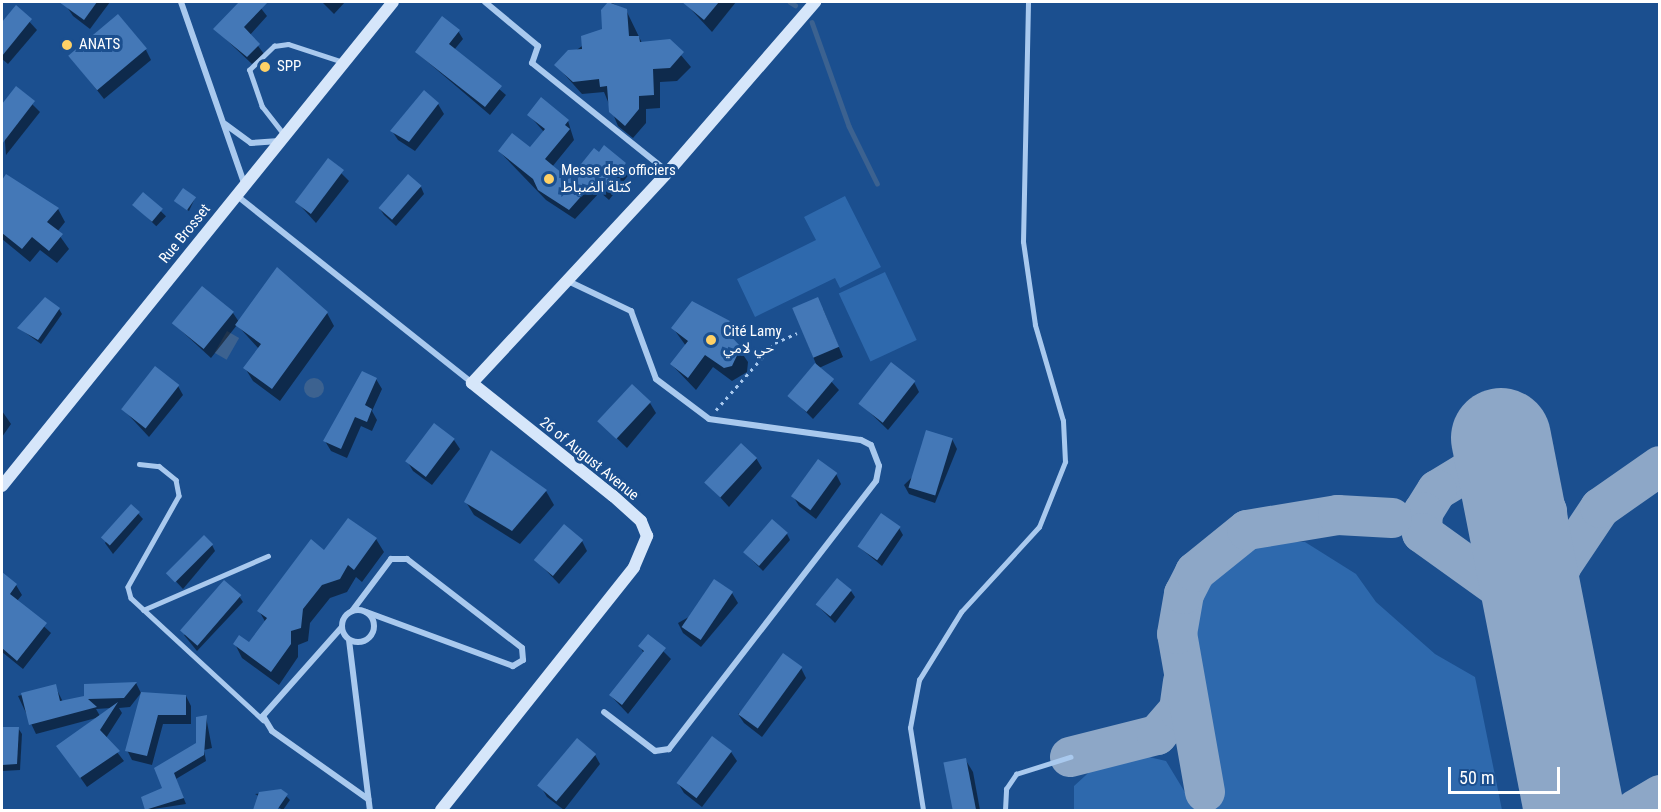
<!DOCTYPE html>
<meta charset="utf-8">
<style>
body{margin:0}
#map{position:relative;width:1661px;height:812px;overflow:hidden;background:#1b4f8f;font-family:"Roboto Condensed","Noto Sans Arabic",sans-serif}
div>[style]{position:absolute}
.green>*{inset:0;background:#2e69ad;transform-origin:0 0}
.water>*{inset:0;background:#3c6290;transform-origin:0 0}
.round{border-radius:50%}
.shadow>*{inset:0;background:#0007;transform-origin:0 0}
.stream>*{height:4.5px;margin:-2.25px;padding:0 2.25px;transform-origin:2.25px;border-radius:2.25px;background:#3c6290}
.taxiway>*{height:40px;margin:-20px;padding:0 20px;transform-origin:20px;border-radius:20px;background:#8da7c7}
.runway>*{height:100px;margin:-50px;padding:0 50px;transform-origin:50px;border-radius:50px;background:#8da7c7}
.building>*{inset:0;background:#4478b7;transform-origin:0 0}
.path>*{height:3px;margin-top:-1.5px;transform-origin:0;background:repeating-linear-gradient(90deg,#a9c9ee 0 3px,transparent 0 7.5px)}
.lane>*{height:4.5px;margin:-2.25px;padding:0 2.25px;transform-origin:2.25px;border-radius:2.25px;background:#a9c9ee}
.street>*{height:6px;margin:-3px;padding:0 3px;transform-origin:3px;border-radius:3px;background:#a9c9ee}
.street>.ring{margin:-3px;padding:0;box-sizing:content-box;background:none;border:6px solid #a9c9ee;border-radius:50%}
.secondary>*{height:12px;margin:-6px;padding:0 6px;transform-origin:6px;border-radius:6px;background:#d6e6fa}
.dots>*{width:16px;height:16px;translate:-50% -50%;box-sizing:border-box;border:3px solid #1b4f8f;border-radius:50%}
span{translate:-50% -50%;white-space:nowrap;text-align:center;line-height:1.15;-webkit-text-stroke:6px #1b4f8f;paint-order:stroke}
.poi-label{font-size:15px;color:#fff}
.left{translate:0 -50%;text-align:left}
.street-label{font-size:15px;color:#fff}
.frame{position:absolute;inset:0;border:3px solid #fff;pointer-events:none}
.scale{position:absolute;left:1448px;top:767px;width:112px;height:27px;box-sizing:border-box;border:3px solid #fff;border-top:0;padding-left:8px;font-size:18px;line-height:21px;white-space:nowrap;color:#fff;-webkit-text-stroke:4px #1b4f8f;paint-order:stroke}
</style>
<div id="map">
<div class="green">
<div style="clip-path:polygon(845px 196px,881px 267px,840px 288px,835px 278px,755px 317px,737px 279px,816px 240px,804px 217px)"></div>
<div style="left:885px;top:272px;width:75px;height:51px;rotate:65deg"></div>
<div style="clip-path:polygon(1255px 542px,1305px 542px,1356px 574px,1376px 602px,1435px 654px,1475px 677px,1502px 810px,1074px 810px,1074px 786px,1097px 765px,1136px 754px,1166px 761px,1186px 794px,1220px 791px,1195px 667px,1195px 613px,1211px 571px)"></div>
</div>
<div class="water">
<div style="left:227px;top:331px;width:14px;height:25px;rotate:30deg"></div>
<div class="round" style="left:304px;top:378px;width:20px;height:20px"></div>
</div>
<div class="shadow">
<div style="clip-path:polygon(71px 2px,110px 2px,90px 29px,73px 16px,67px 7px)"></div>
<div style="clip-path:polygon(241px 2px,256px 2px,267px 16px,250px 35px,264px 54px,252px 64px,215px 29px)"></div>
<div style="clip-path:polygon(322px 2px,345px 2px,334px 14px)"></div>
<div style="clip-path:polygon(610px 2px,626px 10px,642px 43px,669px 41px,691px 67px,677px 81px,660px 82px,660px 108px,646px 109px,646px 123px,633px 138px,618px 126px,604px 92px,582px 94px,556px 65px,604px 30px,602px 10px)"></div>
<div style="clip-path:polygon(736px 2px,712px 32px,685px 3px,686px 2px)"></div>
<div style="clip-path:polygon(16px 7px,37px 30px,8px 64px,2px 59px,2px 25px)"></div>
<div style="clip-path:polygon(458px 31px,463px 39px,454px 50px,506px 95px,490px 115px,416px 52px)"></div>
<div style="clip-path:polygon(146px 50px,151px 60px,104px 99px,70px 56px)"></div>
<div style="clip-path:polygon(16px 88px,40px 112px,6px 155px,2px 106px)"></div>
<div style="clip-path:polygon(438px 104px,444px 114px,415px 151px,398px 140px,392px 131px)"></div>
<div style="clip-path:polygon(529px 115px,568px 121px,574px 140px,552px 167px,569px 181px,624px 164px,630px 173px,609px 200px,600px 192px,575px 219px,546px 200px,499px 151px,531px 149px,544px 132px)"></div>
<div style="clip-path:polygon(328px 160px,349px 181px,316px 223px,296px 201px)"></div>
<div style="clip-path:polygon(7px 176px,58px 209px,65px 222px,57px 232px,69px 249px,57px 263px,40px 250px,30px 262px,2px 239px,2px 182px)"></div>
<div style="clip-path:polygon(421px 187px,424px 194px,396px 226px,384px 215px,380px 209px)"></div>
<div style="left:143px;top:194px;width:32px;height:14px;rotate:44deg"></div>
<div style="clip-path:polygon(195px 198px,189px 211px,178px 203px)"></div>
<div style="clip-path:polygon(59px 309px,62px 314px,41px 344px,19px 328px)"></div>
<div style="clip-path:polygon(794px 309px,823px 309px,843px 357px,819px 368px,839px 390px,813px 419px,789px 395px,816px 364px)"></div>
<div style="clip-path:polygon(233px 313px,239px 322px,327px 313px,334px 326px,280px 401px,253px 381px,245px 368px,259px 349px,237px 325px,211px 358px,174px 324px)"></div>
<div style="clip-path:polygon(729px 322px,736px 335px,733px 340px,748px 362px,747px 372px,732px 381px,713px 367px,696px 390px,672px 365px,686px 346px,673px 328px)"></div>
<div style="clip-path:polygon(376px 379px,382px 389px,372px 411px,377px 420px,372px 431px,361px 426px,347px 458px,331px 451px,325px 441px)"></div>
<div style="clip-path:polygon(914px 382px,919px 392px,888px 430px,861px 404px)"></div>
<div style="clip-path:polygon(178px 386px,183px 395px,149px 437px,122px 408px)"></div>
<div style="clip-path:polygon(650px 403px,656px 413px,627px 448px,601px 423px)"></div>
<div style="clip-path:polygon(2px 411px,11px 424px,2px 437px)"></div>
<div style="clip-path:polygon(952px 439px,957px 449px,935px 503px,909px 494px,904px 485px)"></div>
<div style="clip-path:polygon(454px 440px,460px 449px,432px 485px,413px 471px,407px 461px)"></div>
<div style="clip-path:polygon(491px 452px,546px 491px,554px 505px,520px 544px,474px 515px,466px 502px)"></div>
<div style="clip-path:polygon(756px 458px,762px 468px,729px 507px,708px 484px)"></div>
<div style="clip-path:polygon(836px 474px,841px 484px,816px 519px,799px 506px,793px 496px)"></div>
<div style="clip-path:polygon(131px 506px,143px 519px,113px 554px,105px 543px)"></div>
<div style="clip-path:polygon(899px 528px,903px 535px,882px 566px,859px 547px)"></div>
<div style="clip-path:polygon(787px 534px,790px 540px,763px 571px,745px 553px)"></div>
<div style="clip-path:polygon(376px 539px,384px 552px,362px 582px,356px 577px,347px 592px,330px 598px,310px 623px,308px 641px,298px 645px,298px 657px,279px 685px,242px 658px,235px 644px,250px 644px,266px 623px,259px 611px)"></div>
<div style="clip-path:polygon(582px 541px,587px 551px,559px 584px,536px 560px)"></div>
<div style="clip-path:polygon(212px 545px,215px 551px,183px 589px,171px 576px)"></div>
<div style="clip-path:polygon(2px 574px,16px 585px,22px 595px,17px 601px,51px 633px,23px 669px,2px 652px)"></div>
<div style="clip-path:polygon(851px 591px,855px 597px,835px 623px,817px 605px)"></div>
<div style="clip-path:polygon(732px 593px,738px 603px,701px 647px,683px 633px,678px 623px)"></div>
<div style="clip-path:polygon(239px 596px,243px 602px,197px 651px,184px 635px)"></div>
<div style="clip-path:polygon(648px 636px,671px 659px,628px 714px,611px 696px,644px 654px,640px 646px)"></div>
<div style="clip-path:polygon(801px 668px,806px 678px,762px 737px,744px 723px,738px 714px)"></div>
<div style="clip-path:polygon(evenodd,136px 683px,141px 693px,130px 707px,119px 708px,122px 713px,106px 738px,124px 761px,87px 787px,58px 746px,96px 718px,36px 734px,18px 696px,55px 686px,63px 702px,136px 683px,111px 708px,100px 716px,96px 709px,111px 708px)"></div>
<div style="clip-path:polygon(142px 694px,186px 696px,191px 706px,191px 724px,163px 724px,152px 765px,132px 760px,127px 750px)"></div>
<div style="clip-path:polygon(206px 717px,212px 748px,204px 750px,206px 761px,176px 779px,186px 804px,147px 810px,142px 797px,164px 789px,156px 769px,199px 746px)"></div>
<div style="clip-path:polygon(2px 728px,18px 728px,22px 734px,20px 770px,2px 771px)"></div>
<div style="clip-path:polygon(731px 752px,737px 761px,702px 807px,684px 793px,678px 783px)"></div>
<div style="clip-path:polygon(595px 755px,600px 764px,564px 810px,547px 797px,541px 787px)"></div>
<div style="clip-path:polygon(965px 759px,973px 772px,980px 810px,954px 810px,945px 763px)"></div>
<div style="clip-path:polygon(281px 791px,290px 800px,283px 810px,255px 794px)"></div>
</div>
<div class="stream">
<div style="left:790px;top:2px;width:6px;rotate:31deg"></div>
<div style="left:812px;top:22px;width:110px;rotate:70.4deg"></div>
<div style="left:849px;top:126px;width:64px;rotate:63.8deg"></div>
</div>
<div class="taxiway">
<div style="left:1530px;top:587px;width:43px;rotate:-60.4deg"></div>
<div style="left:1551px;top:550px;width:39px;rotate:-96deg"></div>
<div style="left:1547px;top:511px;width:21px;rotate:-118deg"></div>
<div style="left:1537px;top:492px;width:35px;rotate:-145deg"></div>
<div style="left:1508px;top:472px;width:41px;rotate:180deg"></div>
<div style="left:1467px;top:472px;width:35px;rotate:149deg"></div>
<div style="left:1437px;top:490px;width:26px;rotate:122deg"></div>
<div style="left:1423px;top:512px;width:21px;rotate:93deg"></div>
<div style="left:1422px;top:533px;width:118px;rotate:35.7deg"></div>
<div style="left:1518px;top:602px;width:19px;rotate:55deg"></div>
<div style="left:1529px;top:618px;width:61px;rotate:71.9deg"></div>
<div style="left:1548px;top:676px;width:78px;rotate:-87.8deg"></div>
<div style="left:1551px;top:598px;width:35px;rotate:-72deg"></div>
<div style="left:1562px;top:565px;width:69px;rotate:-56.3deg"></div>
<div style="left:1600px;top:508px;width:73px;rotate:-35deg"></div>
<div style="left:1070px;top:757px;width:90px;rotate:-14.2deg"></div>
<div style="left:1157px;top:735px;width:33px;rotate:-49deg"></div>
<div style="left:1179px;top:710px;width:28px;rotate:-82deg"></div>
<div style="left:1205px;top:792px;width:160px;rotate:-100deg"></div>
<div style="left:1177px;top:634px;width:41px;rotate:-80.1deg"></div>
<div style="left:1184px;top:594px;width:25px;rotate:-63deg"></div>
<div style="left:1195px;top:572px;width:67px;rotate:-38.9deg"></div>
<div style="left:1247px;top:530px;width:92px;rotate:-9.4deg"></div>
<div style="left:1338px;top:515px;width:54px;rotate:3.2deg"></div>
<div style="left:1635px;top:810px;width:29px;rotate:-31deg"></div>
</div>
<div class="runway">
<div style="left:1501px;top:438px;width:379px;rotate:78.9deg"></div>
</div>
<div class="building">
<div style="clip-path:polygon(59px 2px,97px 2px,84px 20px)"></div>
<div style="clip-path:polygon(239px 2px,268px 2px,244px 27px,260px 44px,247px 57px,213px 29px)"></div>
<div style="clip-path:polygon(608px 2px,627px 9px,629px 36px,639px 36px,640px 42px,670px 39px,684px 52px,670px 68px,653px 69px,654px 95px,639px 96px,639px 109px,625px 126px,609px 112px,607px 86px,600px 87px,599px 79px,573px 82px,554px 65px,568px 50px,582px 49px,581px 36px,602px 29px,601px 10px)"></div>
<div style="clip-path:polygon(682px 2px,719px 2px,704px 20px)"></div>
<div style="clip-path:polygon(16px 5px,32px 19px,2px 56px,2px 22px)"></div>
<div style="left:118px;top:14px;width:45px;height:65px;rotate:50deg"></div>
<div style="clip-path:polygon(442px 16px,460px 30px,449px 44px,502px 86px,485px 107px,415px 52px)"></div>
<div style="clip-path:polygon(16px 86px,35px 101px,2px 144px,2px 104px)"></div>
<div style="clip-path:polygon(424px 90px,439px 103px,409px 142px,390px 131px)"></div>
<div style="clip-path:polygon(541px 97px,569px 120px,565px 125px,570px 129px,545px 159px,569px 179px,594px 148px,599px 152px,604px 145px,626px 163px,603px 191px,593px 183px,569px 210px,538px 190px,533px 179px,498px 151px,512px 133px,530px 147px,545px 129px,527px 115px)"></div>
<div style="left:328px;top:158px;width:20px;height:55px;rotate:37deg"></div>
<div style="clip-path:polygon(6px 174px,59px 208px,47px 222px,63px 234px,49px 251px,32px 237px,22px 249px,2px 233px,2px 180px)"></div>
<div style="left:408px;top:174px;width:18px;height:45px;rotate:41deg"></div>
<div style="left:183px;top:188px;width:16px;height:16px;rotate:35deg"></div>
<div style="left:143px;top:192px;width:26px;height:17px;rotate:40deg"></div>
<div style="clip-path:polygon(277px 267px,328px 312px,272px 389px,243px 368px,261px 344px,235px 325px)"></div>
<div style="left:202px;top:286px;width:41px;height:48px;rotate:39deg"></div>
<div style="clip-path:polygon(45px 297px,60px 308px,38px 340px,17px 328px)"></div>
<div style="left:818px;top:297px;width:54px;height:28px;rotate:67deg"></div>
<div style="clip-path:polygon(692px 301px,730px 321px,724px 329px,741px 347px,732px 366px,724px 368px,705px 355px,688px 378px,670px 364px,688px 341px,671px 328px)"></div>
<div style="left:891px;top:362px;width:31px;height:53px;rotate:38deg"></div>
<div style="left:815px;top:363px;width:25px;height:43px;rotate:40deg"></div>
<div style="left:155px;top:366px;width:31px;height:55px;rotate:38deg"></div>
<div style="clip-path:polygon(362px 371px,377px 378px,365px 405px,372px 409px,367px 422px,355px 417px,341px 449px,323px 441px)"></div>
<div style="left:632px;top:384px;width:26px;height:51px;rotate:43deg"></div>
<div style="left:434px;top:423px;width:26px;height:48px;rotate:37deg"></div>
<div style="left:926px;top:430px;width:28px;height:60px;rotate:17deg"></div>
<div style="left:741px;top:443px;width:22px;height:54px;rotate:43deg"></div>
<div style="clip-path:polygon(491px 450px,547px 490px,512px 531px,464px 502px)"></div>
<div style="left:818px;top:459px;width:24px;height:46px;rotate:36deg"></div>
<div style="left:131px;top:504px;width:12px;height:45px;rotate:42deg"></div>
<div style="left:881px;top:513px;width:24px;height:41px;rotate:35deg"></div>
<div style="clip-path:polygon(348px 518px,377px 538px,354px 570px,348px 565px,340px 579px,322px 585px,303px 609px,301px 628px,291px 631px,291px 644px,271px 672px,233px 644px,239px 635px,249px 642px,267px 618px,257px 611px,311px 539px,324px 550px)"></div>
<div style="left:772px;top:519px;width:21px;height:44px;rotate:41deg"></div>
<div style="left:564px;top:524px;width:25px;height:47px;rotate:40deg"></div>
<div style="left:204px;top:535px;width:13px;height:54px;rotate:45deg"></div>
<div style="clip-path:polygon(2px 572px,17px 584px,10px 594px,47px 623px,17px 661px,2px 648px)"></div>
<div style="left:837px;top:578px;width:19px;height:34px;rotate:39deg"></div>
<div style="left:714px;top:579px;width:23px;height:58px;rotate:34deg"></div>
<div style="left:224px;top:580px;width:23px;height:67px;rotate:41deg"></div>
<div style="clip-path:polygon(648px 634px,666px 648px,622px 705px,609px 695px,644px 651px,638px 646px)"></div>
<div style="left:783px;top:653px;width:24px;height:76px;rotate:36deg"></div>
<div style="clip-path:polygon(137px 682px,124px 698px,88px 699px,97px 707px,29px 725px,21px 693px,56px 684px,60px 701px,84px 696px,84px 684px)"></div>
<div style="clip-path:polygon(141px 692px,186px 695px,186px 715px,158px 715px,147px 756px,125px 751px)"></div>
<div style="clip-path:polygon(118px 702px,100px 730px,120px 751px,80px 778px,56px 746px)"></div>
<div style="clip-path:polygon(207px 715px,204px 755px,174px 773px,184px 798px,145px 810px,141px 797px,162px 788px,154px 768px,196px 743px,196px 717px)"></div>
<div style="clip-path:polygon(2px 727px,19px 727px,17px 764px,2px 765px)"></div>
<div style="left:712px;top:736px;width:25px;height:59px;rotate:37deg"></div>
<div style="left:577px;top:738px;width:25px;height:62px;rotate:40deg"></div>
<div style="left:966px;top:758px;width:53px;height:23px;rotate:79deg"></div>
<div style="clip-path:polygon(281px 789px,288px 794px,277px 810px,253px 810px,259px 792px)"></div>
</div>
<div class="path">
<div style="left:716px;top:410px;width:89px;rotate:-48.6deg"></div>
<div style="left:775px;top:343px;width:24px;rotate:-24deg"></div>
</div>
<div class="lane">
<div style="left:284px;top:135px;width:36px;rotate:-128deg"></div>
<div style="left:262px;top:107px;width:39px;rotate:-109deg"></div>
<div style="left:249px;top:70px;width:35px;rotate:-44deg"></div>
<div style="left:274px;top:46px;width:14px;rotate:-8deg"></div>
<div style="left:288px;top:44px;width:58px;rotate:18.1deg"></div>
<div style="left:139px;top:464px;width:20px;rotate:6deg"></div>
<div style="left:159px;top:466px;width:22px;rotate:39deg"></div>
<div style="left:176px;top:480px;width:16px;rotate:79deg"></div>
<div style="left:179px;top:496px;width:104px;rotate:119.3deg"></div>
<div style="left:128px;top:587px;width:11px;rotate:75deg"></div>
<div style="left:131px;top:598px;width:180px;rotate:42.7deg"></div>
<div style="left:143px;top:610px;width:136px;rotate:-23.4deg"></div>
<div style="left:923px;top:810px;width:83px;rotate:-99deg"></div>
<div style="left:910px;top:728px;width:49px;rotate:-79.4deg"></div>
<div style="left:919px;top:680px;width:80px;rotate:-58.3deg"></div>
<div style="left:961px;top:612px;width:115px;rotate:-47.5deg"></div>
<div style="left:1039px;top:527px;width:70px;rotate:-68.2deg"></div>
<div style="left:1065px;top:462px;width:41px;rotate:-92.8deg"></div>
<div style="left:1063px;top:421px;width:100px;rotate:-106.3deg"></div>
<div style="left:1035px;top:325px;width:84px;rotate:-98.2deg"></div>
<div style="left:1023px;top:242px;width:240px;rotate:-88.8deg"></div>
<div style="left:1005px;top:810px;width:21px;rotate:-87deg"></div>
<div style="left:1006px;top:789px;width:18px;rotate:-56deg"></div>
<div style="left:1016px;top:774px;width:57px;rotate:-17.5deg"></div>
</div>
<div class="street">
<div style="left:181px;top:2px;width:192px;rotate:70.8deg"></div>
<div style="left:485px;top:2px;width:69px;rotate:39.7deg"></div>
<div style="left:538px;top:46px;width:18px;rotate:109deg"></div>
<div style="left:532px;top:63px;width:174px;rotate:38.7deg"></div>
<div style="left:225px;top:124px;width:32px;rotate:36deg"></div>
<div style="left:251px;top:143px;width:28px;rotate:-4deg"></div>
<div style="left:236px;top:195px;width:302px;rotate:38.5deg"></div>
<div style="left:568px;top:281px;width:70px;rotate:25.5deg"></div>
<div style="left:631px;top:311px;width:72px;rotate:69.8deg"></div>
<div style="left:656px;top:379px;width:66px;rotate:37deg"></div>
<div style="left:709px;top:419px;width:153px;rotate:7.9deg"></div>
<div style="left:861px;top:440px;width:11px;rotate:27deg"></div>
<div style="left:871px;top:445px;width:22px;rotate:69deg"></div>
<div style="left:879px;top:466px;width:15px;rotate:101deg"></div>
<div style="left:876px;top:481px;width:339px;rotate:127.7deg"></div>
<div style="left:669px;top:749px;width:14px;rotate:172deg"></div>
<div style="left:655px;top:751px;width:64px;rotate:-142.6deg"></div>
<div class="ring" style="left:342px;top:610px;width:26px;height:26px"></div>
<div style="left:352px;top:611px;width:65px;rotate:-53.1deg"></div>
<div style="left:391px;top:559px;width:16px"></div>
<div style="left:407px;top:559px;width:145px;rotate:37.7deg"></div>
<div style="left:522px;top:648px;width:12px;rotate:85deg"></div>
<div style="left:523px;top:660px;width:12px;rotate:149deg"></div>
<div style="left:513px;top:666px;width:157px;rotate:-159.8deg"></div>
<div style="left:341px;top:628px;width:118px;rotate:131.6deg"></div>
<div style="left:263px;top:716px;width:17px;rotate:59deg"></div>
<div style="left:272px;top:731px;width:118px;rotate:35.3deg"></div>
<div style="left:349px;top:640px;width:171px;rotate:83deg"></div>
</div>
<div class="secondary">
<div style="left:2px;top:486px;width:622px;rotate:-51.07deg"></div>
<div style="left:441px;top:810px;width:310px;rotate:-51.5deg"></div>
<div style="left:634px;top:567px;width:34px;rotate:-67deg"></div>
<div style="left:647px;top:536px;width:16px;rotate:-112deg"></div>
<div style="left:641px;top:521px;width:38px;rotate:-138deg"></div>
<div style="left:613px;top:496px;width:181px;rotate:-141.3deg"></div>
<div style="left:472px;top:383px;width:288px;rotate:-47.1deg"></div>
<div style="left:668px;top:172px;width:225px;rotate:-49.1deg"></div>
</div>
<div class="dots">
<div style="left:67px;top:45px;background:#ffd166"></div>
<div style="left:265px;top:67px;background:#ffd166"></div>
<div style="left:549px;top:179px;background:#ffd166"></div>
<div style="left:711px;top:340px;background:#ffd166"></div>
</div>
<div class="poi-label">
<span class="left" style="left:79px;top:45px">ANATS</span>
<span class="left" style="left:277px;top:67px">SPP</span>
<span class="left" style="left:561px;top:179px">Messe des officiers<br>كتلة الضباط</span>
<span class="left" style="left:723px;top:340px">Cité Lamy<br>حي لامي</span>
</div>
<div class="street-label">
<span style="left:185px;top:234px;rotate:-51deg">Rue Brosset</span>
<span style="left:589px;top:459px;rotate:39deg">26 of August Avenue</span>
</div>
<div class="frame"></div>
<div class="scale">50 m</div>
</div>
